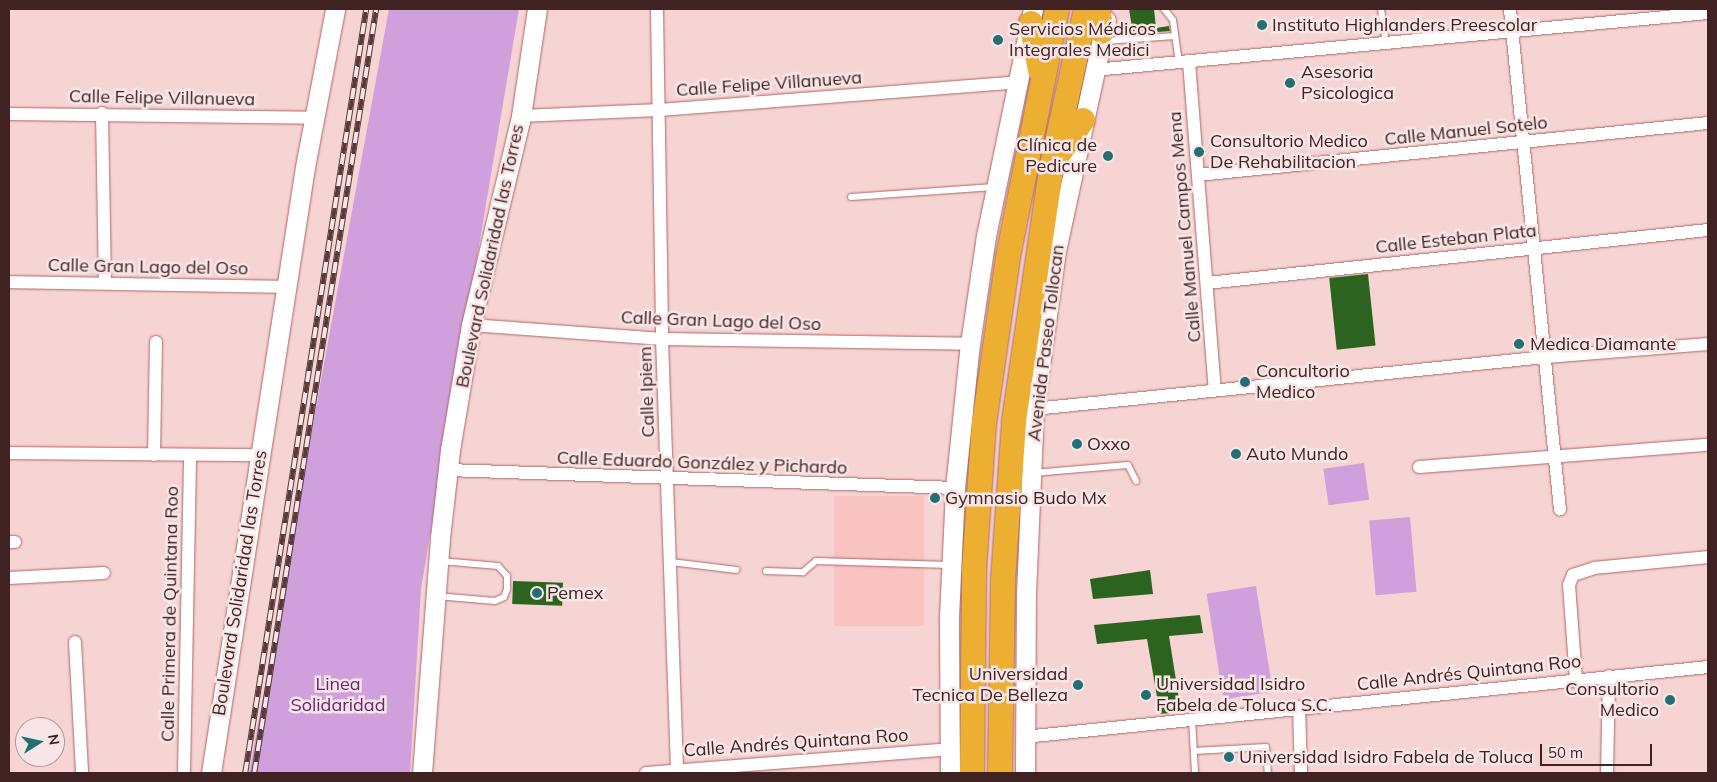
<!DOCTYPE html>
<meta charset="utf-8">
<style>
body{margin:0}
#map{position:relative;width:1717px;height:782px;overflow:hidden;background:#f6d4d3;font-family:Mulish,sans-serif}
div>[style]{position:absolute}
.built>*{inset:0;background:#f9c3c2;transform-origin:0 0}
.green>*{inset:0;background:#d0a0dc;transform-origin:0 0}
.building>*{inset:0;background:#2c631e;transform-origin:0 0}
.roads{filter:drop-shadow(0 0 1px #af6666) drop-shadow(0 0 1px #af6666)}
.lane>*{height:6px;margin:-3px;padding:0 3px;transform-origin:3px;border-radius:3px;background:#fff}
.street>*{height:12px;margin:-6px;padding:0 6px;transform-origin:6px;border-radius:6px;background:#fff}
.secondary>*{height:19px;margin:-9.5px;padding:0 9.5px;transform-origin:9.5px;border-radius:9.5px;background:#fff}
.highway>*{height:24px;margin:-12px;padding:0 12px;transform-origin:12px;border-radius:12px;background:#edaf32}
.rail>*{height:5.5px;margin-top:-2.75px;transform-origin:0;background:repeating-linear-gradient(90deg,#f7e6e5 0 11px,#593a3a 0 22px);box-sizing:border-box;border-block:1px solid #593a3a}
.dots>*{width:14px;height:14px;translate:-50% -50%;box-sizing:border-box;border:2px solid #f7e6e5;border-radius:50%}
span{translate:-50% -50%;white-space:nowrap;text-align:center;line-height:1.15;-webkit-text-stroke:5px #f7e6e5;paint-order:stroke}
.poi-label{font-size:18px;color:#412222}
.left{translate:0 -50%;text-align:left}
.right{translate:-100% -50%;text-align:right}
.street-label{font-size:18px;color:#412222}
.park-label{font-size:18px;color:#692479}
.frame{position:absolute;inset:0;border:10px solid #412222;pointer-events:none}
.north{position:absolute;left:15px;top:717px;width:50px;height:50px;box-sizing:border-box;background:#f7e6e5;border:1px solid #ae9897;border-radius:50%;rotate:80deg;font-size:14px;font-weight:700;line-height:20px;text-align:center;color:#412222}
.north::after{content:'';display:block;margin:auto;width:18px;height:22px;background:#246f73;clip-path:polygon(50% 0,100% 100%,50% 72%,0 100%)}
.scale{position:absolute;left:1540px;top:744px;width:112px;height:22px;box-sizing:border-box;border:2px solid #412222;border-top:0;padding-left:6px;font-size:15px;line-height:18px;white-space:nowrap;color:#412222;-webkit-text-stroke:4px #f7e6e5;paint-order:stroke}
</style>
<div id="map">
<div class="built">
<div style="left:924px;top:496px;width:130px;height:90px;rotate:90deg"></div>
</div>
<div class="green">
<div style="clip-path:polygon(389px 9px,519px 9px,421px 589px,410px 773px,249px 773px)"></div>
<div style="left:1364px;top:463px;width:37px;height:41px;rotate:82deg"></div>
<div style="left:1410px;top:517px;width:75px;height:41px;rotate:85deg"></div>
<div style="left:1256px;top:586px;width:107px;height:50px;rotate:81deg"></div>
</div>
<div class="building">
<div style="clip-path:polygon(1129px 9px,1154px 9px,1156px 28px,1169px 26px,1170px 31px,1133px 34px)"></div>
<div style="left:1368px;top:274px;width:72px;height:39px;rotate:84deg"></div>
<div style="clip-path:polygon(1150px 570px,1153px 594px,1093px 599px,1090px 579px)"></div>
<div style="left:513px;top:581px;width:50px;height:23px;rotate:2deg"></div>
<div style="clip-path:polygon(1200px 615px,1203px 633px,1169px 636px,1181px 712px,1160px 714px,1147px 639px,1097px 644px,1094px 625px)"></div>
</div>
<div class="roads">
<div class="lane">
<div style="left:1164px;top:9px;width:14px;rotate:51deg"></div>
<div style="left:1173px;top:20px;width:43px;rotate:82.1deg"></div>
<div style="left:1381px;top:9px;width:35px;rotate:82deg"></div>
<div style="left:1104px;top:41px;width:71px;rotate:-4deg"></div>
<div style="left:851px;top:197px;width:144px;rotate:-4deg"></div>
<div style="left:1033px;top:473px;width:95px;rotate:-4.8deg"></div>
<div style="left:1128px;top:465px;width:18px;rotate:63deg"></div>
<div style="left:671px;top:562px;width:66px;rotate:6.9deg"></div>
<div style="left:766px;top:571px;width:37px;rotate:2deg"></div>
<div style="left:803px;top:572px;width:17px;rotate:-40deg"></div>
<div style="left:816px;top:561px;width:134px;rotate:1.7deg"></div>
<div style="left:436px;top:596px;width:59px;rotate:4.8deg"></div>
<div style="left:495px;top:601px;width:10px;rotate:-24deg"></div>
<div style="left:504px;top:597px;width:9px;rotate:-69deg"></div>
<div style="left:507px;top:589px;width:13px;rotate:-90deg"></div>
<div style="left:507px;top:576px;width:13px;rotate:-132deg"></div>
<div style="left:498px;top:566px;width:58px;rotate:-175.1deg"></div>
<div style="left:1192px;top:719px;width:54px;rotate:86.8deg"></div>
<div style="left:1194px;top:751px;width:72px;rotate:-3.2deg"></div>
<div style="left:1266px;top:747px;width:26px;rotate:86deg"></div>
</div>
<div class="street">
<div style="left:657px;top:9px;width:330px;rotate:89.1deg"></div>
<div style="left:662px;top:339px;width:434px;rotate:88deg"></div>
<div style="left:1510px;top:9px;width:503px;rotate:84.3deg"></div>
<div style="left:1189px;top:62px;width:329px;rotate:85.5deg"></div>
<div style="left:1094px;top:70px;width:617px;rotate:-5.3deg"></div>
<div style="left:102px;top:113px;width:170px;rotate:89deg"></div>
<div style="left:9px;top:114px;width:306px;rotate:0.7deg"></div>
<div style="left:521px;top:116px;width:138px;rotate:-2.5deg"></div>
<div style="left:659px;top:110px;width:361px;rotate:-4.4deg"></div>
<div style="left:1198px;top:175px;width:513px;rotate:-5.82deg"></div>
<div style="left:9px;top:282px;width:277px;rotate:1deg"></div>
<div style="left:1207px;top:283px;width:504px;rotate:-6.04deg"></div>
<div style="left:471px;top:325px;width:192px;rotate:4.2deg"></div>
<div style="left:662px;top:339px;width:308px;rotate:0.9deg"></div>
<div style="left:1034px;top:409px;width:515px;rotate:-5.8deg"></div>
<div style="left:1546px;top:357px;width:163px;rotate:-4.6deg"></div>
<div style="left:9px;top:453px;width:252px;rotate:0.5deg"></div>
<div style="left:154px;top:455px;width:113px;rotate:-89deg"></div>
<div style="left:1419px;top:467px;width:290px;rotate:-4.4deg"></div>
<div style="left:448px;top:470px;width:507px;rotate:2.03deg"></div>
<div style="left:9px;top:542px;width:6px"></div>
<div style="left:9px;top:578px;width:95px;rotate:-3deg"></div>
<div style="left:75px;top:642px;width:131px;rotate:86.9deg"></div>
<div style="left:1576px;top:680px;width:95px;rotate:-94.2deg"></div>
<div style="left:1569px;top:585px;width:11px;rotate:-68deg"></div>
<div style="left:1573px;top:575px;width:22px;rotate:-18deg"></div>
<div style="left:1594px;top:568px;width:115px;rotate:-5.5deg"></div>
<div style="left:1299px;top:707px;width:66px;rotate:88.3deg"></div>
<div style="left:1024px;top:737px;width:688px;rotate:-5.84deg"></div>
<div style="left:184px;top:773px;width:318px;rotate:-88.9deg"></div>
<div style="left:646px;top:773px;width:304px;rotate:-4.5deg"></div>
<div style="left:1607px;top:773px;width:97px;rotate:-88.8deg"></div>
</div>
<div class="secondary">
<div style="left:211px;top:773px;width:613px;rotate:-81.18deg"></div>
<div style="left:305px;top:167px;width:161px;rotate:-79.2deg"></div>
<div style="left:422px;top:773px;width:236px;rotate:-85.6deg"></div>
<div style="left:440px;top:538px;width:89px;rotate:-83.5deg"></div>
<div style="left:450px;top:450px;width:127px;rotate:-80.5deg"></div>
<div style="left:471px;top:325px;width:215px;rotate:-76.5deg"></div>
<div style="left:521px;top:116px;width:108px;rotate:-81.5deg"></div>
<div style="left:950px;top:773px;width:156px;rotate:-90.4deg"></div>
<div style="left:949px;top:617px;width:129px;rotate:-87.3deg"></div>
<div style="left:955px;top:488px;width:145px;rotate:-84.1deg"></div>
<div style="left:970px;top:344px;width:109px;rotate:-81.6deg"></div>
<div style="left:986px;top:236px;width:232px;rotate:-78.3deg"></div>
<div style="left:1025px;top:773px;width:180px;rotate:-89.7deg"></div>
<div style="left:1026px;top:593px;width:184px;rotate:-87.5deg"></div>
<div style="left:1034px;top:409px;width:160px;rotate:-82.1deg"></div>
<div style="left:1056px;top:251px;width:236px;rotate:-77.8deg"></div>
</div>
<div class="highway">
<div style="left:1098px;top:9px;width:23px;rotate:80deg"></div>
<div style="left:1031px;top:23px;width:48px;rotate:79.2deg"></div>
<div style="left:1058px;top:155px;width:43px;rotate:-54.5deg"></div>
<div style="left:972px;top:773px;width:203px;rotate:-89.4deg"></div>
<div style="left:974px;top:570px;width:146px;rotate:-86.1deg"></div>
<div style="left:984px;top:424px;width:169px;rotate:-81.8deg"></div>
<div style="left:1008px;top:257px;width:253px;rotate:-78.8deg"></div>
<div style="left:1000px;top:773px;width:193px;rotate:-89.1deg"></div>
<div style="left:1003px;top:580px;width:159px;rotate:-86deg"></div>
<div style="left:1014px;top:421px;width:259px;rotate:-81.6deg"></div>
<div style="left:1052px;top:165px;width:160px;rotate:-77.7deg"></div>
</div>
</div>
<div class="rail">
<div style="left:245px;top:773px;width:774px;rotate:-81deg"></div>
<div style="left:254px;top:773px;width:774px;rotate:-80.93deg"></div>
</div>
<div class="dots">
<div style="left:1262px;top:25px;background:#246f73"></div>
<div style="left:998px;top:40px;background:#246f73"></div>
<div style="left:1290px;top:83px;background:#246f73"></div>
<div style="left:1199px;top:152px;background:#246f73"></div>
<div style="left:1108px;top:156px;background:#246f73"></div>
<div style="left:1519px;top:344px;background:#246f73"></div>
<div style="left:1245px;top:382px;background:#246f73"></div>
<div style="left:1077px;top:444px;background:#246f73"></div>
<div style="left:1236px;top:454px;background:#246f73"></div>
<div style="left:935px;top:498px;background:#246f73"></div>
<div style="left:537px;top:593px;background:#246f73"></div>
<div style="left:1078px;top:685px;background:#246f73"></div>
<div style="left:1146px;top:695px;background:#246f73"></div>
<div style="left:1670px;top:700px;background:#246f73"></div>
<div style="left:1229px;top:757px;background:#246f73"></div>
</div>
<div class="poi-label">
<span class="left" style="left:1272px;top:25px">Instituto Highlanders Preescolar</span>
<span class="left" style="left:1009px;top:40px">Servicios Médicos<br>Integrales Medici</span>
<span class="left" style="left:1301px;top:83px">Asesoria<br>Psicologica</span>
<span class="left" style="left:1210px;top:152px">Consultorio Medico<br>De Rehabilitacion</span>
<span class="right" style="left:1097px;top:156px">Clínica de<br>Pedicure</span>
<span class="left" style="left:1530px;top:344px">Medica Diamante</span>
<span class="left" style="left:1256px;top:382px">Concultorio<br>Medico</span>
<span class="left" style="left:1087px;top:444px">Oxxo</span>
<span class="left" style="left:1246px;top:454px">Auto Mundo</span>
<span class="left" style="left:945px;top:498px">Gymnasio Budo Mx</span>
<span class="left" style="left:547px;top:593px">Pemex</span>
<span class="right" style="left:1068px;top:685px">Universidad<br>Tecnica De Belleza</span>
<span class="left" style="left:1156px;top:695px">Universidad Isidro<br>Fabela de Toluca S.C.</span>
<span class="right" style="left:1659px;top:700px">Consultorio<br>Medico</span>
<span class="left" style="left:1239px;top:757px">Universidad Isidro Fabela de Toluca</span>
</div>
<div class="street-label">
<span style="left:769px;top:84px;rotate:-4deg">Calle Felipe Villanueva</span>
<span style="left:162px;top:98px;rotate:1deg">Calle Felipe Villanueva</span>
<span style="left:1466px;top:131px;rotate:-6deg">Calle Manuel Sotelo</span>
<span style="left:1185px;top:227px;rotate:-95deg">Calle Manuel Campos Mena</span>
<span style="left:1456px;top:239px;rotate:-6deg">Calle Esteban Plata</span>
<span style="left:490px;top:256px;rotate:-78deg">Boulevard Solidaridad las Torres</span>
<span style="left:148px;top:267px;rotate:1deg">Calle Gran Lago del Oso</span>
<span style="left:721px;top:321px;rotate:2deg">Calle Gran Lago del Oso</span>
<span style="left:1046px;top:343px;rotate:-83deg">Avenida Paseo Tollocan</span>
<span style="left:647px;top:392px;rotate:-92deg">Calle Ipiem</span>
<span style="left:702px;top:463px;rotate:2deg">Calle Eduardo González y Pichardo</span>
<span style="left:240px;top:583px;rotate:-81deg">Boulevard Solidaridad las Torres</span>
<span style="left:170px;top:614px;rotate:-89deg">Calle Primera de Quintana Roo</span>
<span style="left:1469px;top:673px;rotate:-6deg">Calle Andrés Quintana Roo</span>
<span style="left:796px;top:743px;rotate:-4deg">Calle Andrés Quintana Roo</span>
</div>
<div class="park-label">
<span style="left:338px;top:695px">Linea<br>Solidaridad</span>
</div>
<div class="frame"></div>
<div class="north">N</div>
<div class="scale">50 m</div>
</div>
